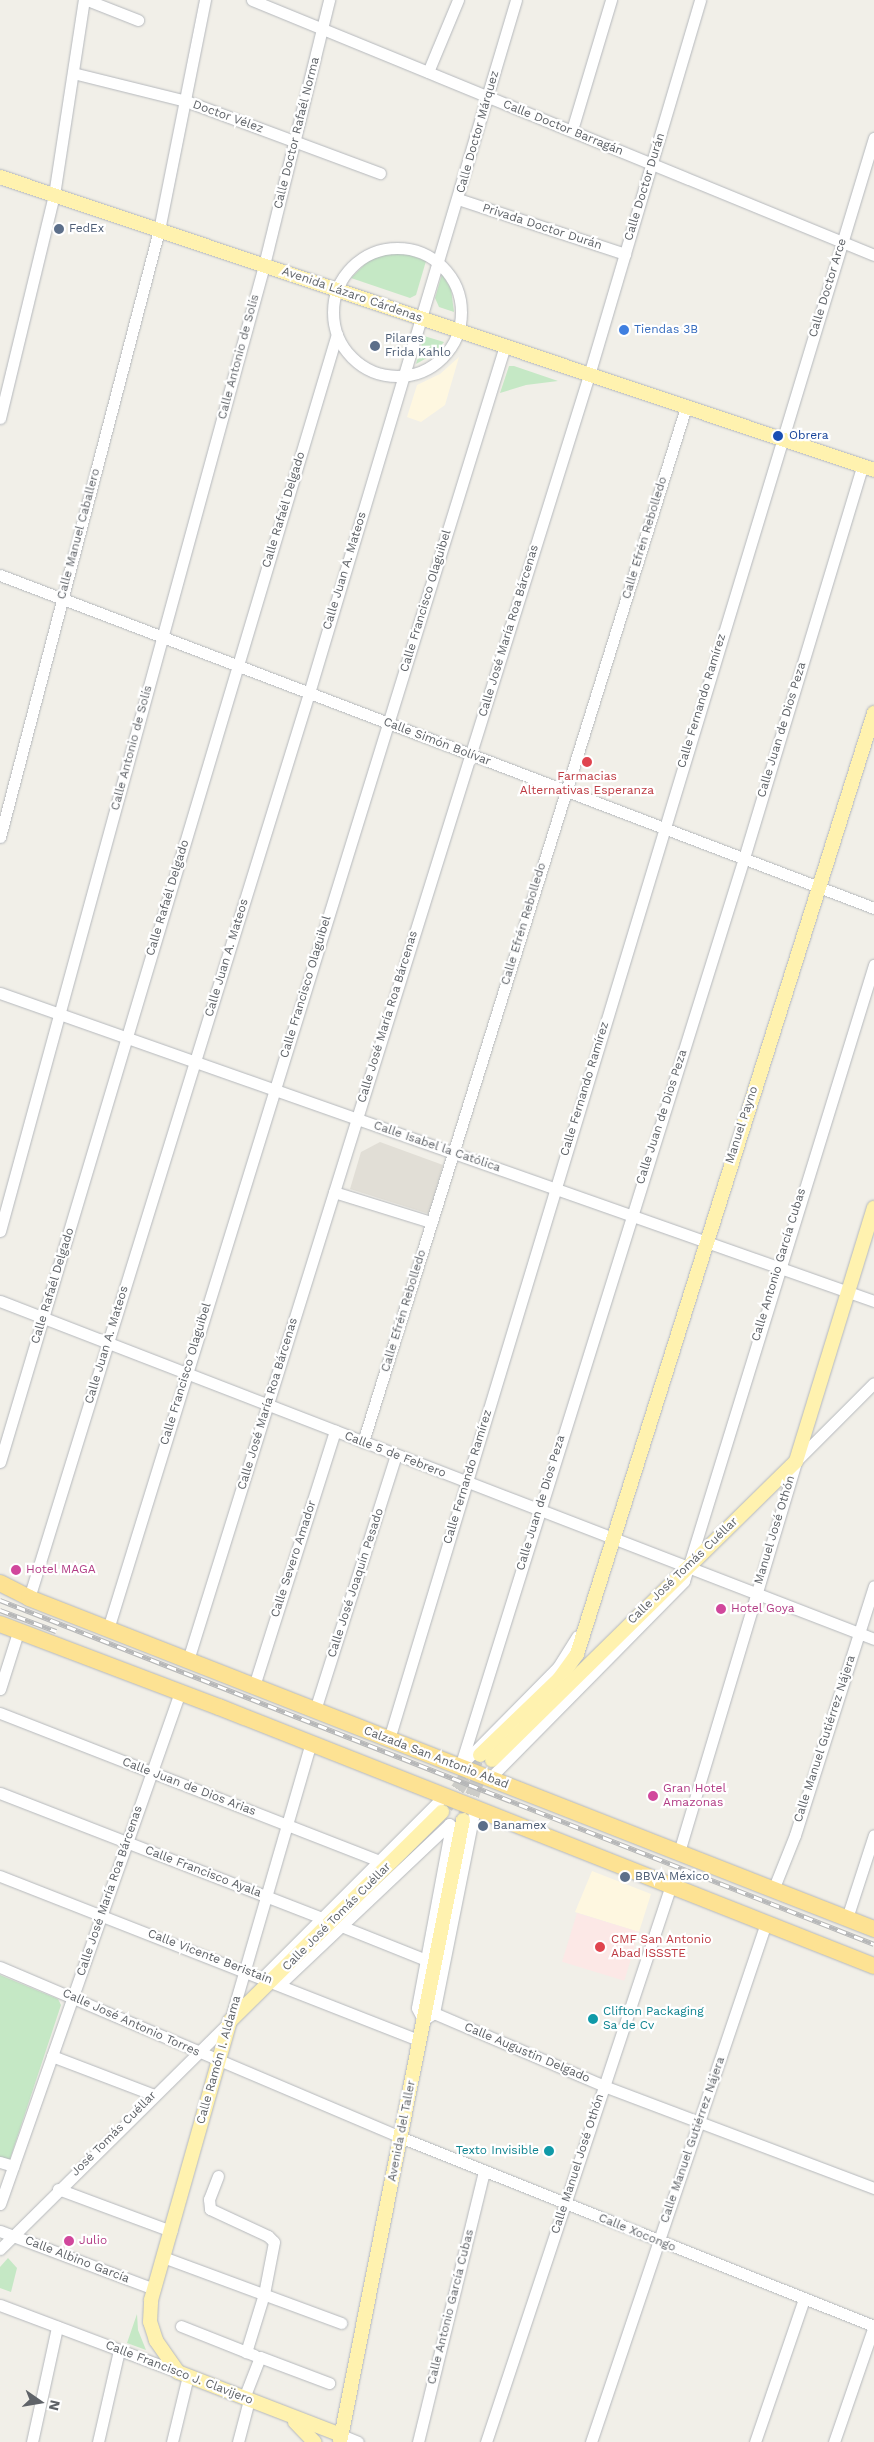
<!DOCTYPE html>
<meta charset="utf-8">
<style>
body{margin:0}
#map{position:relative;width:874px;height:2442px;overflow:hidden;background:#f1efe8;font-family:"Work Sans",sans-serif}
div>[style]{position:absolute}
.commercial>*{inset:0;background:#fef7e0}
.education>*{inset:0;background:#e1ded6}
.medical>*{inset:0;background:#fce8e6;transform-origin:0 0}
.green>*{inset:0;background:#c5e8c5}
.major-tunnel>*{height:14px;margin-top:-7px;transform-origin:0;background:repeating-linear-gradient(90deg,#ccccc8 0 14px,transparent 0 21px)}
.roads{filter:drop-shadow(0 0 1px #b5b8bc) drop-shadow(0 0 1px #b5b8bc)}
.minor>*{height:11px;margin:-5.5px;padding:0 5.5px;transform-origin:5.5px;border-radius:5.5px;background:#fff}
.minor>.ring{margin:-5.5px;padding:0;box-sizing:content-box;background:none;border:11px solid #fff;border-radius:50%}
.major>*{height:14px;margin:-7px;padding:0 7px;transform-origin:7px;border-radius:7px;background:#fff2af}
.highway>*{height:16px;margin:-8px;padding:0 8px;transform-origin:8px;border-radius:8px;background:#fde293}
.rail>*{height:5px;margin-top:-2.5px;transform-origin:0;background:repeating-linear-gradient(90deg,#fff 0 9px,#b6b7b8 0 18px);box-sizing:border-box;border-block:1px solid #b6b7b8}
.dots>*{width:14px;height:14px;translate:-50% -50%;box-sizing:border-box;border:2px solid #fff;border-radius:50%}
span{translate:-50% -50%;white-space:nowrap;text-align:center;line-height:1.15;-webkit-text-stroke:4.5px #fff;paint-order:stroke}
.street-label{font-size:12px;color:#5f6368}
.service-label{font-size:12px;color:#4e5e75}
.left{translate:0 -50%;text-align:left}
.shop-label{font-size:12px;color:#366cbe}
.transit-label{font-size:12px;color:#164399}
.health-label{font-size:12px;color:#be3a42}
.hotel-label{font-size:12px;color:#b23c85}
.culture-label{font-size:12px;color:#0d838f}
.right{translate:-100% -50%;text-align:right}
.north{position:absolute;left:15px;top:2377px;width:50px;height:50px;-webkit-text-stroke:4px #fff;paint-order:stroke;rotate:103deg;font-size:14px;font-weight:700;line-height:20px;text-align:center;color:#5f6368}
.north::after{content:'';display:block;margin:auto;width:18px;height:22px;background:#5f6368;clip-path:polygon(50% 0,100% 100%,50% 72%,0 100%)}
</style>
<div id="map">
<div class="commercial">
<div style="clip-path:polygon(459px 357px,445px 405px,421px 422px,407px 417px,417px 385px,440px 374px)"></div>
<div style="clip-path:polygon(592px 1871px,651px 1894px,639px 1932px,575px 1912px)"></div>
</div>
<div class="education">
<div style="clip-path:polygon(380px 1142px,443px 1165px,429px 1214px,350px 1189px,361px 1152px)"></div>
</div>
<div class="medical">
<div style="left:577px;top:1913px;width:65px;height:51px;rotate:17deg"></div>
</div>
<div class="green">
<div style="clip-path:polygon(405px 253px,426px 261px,416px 295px,410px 298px,351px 278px,368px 261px,386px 254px)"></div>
<div style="clip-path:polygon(442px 274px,451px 289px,454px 312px,439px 307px,435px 298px)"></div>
<div style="clip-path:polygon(424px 336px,444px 342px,434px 354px,416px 364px)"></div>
<div style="clip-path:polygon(509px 366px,514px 366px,558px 381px,526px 385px,500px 393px)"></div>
<div style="clip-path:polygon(0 1975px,58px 1999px,61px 2005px,10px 2159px,0 2160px)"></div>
<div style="clip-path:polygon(8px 2258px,17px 2268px,11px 2292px,0 2288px,0 2267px)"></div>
<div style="clip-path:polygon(137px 2314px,138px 2330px,146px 2350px,127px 2343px)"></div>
</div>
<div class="major-tunnel">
<div style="left:446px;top:1807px;width:62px;rotate:-56.8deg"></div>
<div style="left:465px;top:1815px;width:35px;rotate:-70deg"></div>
<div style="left:477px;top:1782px;width:27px;rotate:-56deg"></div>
</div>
<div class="roads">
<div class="minor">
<div style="left:87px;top:0;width:55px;rotate:21.4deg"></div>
<div style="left:252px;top:0;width:672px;rotate:22.29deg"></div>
<div style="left:428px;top:72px;width:78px;rotate:-67.4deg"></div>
<div style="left:73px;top:73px;width:116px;rotate:13.9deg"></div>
<div style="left:186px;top:101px;width:207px;rotate:20.4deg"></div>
<div style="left:572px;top:130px;width:136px;rotate:-73.3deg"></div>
<div style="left:458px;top:199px;width:176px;rotate:18.2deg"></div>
<div class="ring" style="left:333px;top:248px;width:117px;height:117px"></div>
<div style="left:0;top:418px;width:229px;rotate:-76.4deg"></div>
<div style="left:54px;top:195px;width:197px;rotate:-81.3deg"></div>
<div style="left:0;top:575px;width:935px;rotate:20.86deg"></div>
<div style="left:0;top:837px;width:627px;rotate:-75.32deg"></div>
<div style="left:159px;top:230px;width:235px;rotate:-78.7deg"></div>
<div style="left:0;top:993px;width:927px;rotate:19.41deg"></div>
<div style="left:334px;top:1192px;width:102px;rotate:17.2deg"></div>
<div style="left:0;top:1231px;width:1001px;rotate:-74.71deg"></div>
<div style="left:264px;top:265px;width:273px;rotate:-76.2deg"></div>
<div style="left:0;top:1301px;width:937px;rotate:21.14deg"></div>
<div style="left:363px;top:1442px;width:1084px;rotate:-72.67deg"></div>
<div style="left:0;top:1462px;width:1177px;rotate:-73.37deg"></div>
<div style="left:29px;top:1598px;width:947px;rotate:-72.81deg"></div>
<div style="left:309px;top:693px;width:723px;rotate:-73.37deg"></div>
<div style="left:108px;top:1629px;width:1343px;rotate:-72.81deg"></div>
<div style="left:188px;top:1660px;width:1346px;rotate:-72.67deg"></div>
<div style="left:589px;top:375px;width:391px;rotate:-73.5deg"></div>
<div style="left:254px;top:1686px;width:268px;rotate:-72.4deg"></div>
<div style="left:0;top:1689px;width:63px;rotate:-72.4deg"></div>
<div style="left:315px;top:1710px;width:268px;rotate:-72.4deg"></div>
<div style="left:0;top:1713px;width:407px;rotate:21.3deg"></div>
<div style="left:389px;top:1739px;width:1673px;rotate:-73.15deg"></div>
<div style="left:465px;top:1761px;width:132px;rotate:-45.3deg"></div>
<div style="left:558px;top:1667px;width:36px;rotate:-58deg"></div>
<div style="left:460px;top:1767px;width:952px;rotate:-72.65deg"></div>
<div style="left:744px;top:858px;width:409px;rotate:-73.2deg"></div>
<div style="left:490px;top:1778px;width:276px;rotate:-45.4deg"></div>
<div style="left:684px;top:1581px;width:645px;rotate:-72.86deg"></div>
<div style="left:0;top:1793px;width:345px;rotate:21.2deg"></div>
<div style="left:679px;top:1852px;width:408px;rotate:-73.3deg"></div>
<div style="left:796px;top:1461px;width:110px;rotate:-45deg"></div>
<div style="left:0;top:1876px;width:451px;rotate:21.4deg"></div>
<div style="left:773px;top:1890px;width:59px;rotate:-68.2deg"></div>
<div style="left:795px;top:1835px;width:261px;rotate:-72.4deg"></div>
<div style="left:847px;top:1918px;width:87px;rotate:-72deg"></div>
<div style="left:341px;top:1926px;width:92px;rotate:21.8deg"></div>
<div style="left:0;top:1967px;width:435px;rotate:23deg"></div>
<div style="left:400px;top:2137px;width:510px;rotate:21.74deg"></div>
<div style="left:263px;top:1977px;width:256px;rotate:-45deg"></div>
<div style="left:280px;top:1984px;width:233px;rotate:-43.4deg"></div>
<div style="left:449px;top:1824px;width:3px;rotate:45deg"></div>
<div style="left:451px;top:1826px;width:185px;rotate:100.6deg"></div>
<div style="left:417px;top:2008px;width:13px;rotate:63deg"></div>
<div style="left:423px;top:2020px;width:13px;rotate:-32deg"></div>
<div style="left:434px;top:2013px;width:209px;rotate:-78.7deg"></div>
<div style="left:434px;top:2013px;width:185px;rotate:23.2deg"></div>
<div style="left:604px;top:2086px;width:289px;rotate:20.7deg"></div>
<div style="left:52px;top:2056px;width:109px;rotate:20.9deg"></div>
<div style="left:0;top:2162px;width:14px;rotate:17deg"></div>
<div style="left:218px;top:2176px;width:25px;rotate:111deg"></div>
<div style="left:209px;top:2199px;width:10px;rotate:84deg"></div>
<div style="left:210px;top:2209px;width:64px;rotate:25deg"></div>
<div style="left:268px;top:2236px;width:8px;rotate:45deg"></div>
<div style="left:274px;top:2242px;width:53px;rotate:100.9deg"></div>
<div style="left:264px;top:2294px;width:61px;rotate:107.2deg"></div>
<div style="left:58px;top:2189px;width:121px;rotate:20.4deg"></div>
<div style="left:0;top:2204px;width:543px;rotate:-70.63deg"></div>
<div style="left:0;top:2231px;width:165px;rotate:20.6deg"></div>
<div style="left:0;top:2249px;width:324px;rotate:-44.7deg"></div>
<div style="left:230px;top:2021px;width:290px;rotate:-73.8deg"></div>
<div style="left:163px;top:2257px;width:190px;rotate:20.3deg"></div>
<div style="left:0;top:2305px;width:190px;rotate:20.6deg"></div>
<div style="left:181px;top:2326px;width:79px;rotate:21.7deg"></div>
<div style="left:244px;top:2398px;width:44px;rotate:-68.7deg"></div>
<div style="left:260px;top:2357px;width:74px;rotate:20.6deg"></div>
<div style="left:341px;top:2435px;width:18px;rotate:22deg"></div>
<div style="left:32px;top:2442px;width:118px;rotate:-77.7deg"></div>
<div style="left:98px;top:2442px;width:94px;rotate:-77.1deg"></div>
<div style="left:172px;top:2442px;width:68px;rotate:-76.4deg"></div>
<div style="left:238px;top:2442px;width:43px;rotate:-75.3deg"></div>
<div style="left:418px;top:2442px;width:279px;rotate:-76.3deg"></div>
<div style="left:486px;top:2442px;width:587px;rotate:-71.63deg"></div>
<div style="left:591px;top:2442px;width:548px;rotate:-71.37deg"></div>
<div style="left:755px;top:2442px;width:151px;rotate:-71.1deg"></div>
<div style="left:834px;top:2442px;width:123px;rotate:-71deg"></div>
</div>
<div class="major">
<div style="left:0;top:177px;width:922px;rotate:18.53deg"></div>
<div style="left:480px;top:1755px;width:110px;rotate:-43.9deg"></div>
<div style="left:559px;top:1679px;width:31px;rotate:-54deg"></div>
<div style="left:577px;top:1654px;width:987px;rotate:-72.48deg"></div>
<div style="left:492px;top:1760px;width:426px;rotate:-44.5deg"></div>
<div style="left:796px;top:1461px;width:265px;rotate:-72.9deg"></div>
<div style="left:295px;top:2422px;width:28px;rotate:46deg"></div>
<div style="left:341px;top:2435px;width:175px;rotate:-158.9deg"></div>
<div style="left:178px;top:2372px;width:39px;rotate:-125deg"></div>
<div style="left:156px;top:2340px;width:19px;rotate:-108deg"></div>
<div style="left:150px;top:2322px;width:22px;rotate:-87deg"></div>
<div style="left:151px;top:2300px;width:290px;rotate:-74.2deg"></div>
<div style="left:230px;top:2021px;width:298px;rotate:-44.6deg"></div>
<div style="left:340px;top:2442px;width:634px;rotate:-78.81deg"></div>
</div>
<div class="highway">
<div style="left:0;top:1583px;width:33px;rotate:27deg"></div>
<div style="left:29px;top:1598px;width:908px;rotate:21.39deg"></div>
<div style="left:0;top:1624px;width:234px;rotate:20.8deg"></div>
<div style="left:219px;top:1707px;width:704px;rotate:21.57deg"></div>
</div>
</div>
<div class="rail">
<div style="left:0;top:1600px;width:939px;rotate:21.48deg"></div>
<div style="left:0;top:1610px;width:60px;rotate:20.6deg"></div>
</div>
<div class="dots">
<div style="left:59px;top:229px;background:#5c6f8a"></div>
<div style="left:624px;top:330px;background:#3f7fe0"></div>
<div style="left:375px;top:346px;background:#5c6f8a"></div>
<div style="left:778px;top:436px;background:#1a4fb4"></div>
<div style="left:587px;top:762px;background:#e0444e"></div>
<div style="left:16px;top:1570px;background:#d1479c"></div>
<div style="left:721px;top:1609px;background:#d1479c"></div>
<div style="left:653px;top:1796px;background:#d1479c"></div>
<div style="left:483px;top:1826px;background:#5c6f8a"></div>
<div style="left:625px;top:1877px;background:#5c6f8a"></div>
<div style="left:600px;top:1947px;background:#e0444e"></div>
<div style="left:593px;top:2019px;background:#0f9aa8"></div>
<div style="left:549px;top:2151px;background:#0f9aa8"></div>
<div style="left:69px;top:2241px;background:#d1479c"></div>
</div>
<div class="street-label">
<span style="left:228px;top:117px;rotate:20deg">Doctor Vélez</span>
<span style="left:563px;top:128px;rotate:22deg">Calle Doctor Barragán</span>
<span style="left:478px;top:132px;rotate:-74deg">Calle Doctor Márquez</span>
<span style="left:297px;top:133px;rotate:-76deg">Calle Doctor Rafaél Norma</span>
<span style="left:645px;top:187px;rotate:-73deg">Calle Doctor Durán</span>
<span style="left:542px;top:227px;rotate:18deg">Privada Doctor Durán</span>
<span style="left:828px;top:288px;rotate:-73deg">Calle Doctor Arce</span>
<span style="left:352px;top:295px;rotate:19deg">Avenida Lázaro Cárdenas</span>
<span style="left:239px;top:357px;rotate:-75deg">Calle Antonio de Solís</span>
<span style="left:284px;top:510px;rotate:-73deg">Calle Rafaél Delgado</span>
<span style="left:79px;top:534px;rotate:-75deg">Calle Manuel Caballero</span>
<span style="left:645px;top:538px;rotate:-73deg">Calle Efrén Rebolledo</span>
<span style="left:345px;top:571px;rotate:-73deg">Calle Juan A. Mateos</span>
<span style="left:426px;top:601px;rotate:-73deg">Calle Francisco Olaguibel</span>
<span style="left:509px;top:631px;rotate:-73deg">Calle José María Roa Bárcenas</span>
<span style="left:702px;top:701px;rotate:-73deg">Calle Fernando Ramírez</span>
<span style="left:782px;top:730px;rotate:-73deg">Calle Juan de Dios Peza</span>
<span style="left:437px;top:742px;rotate:21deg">Calle Simón Bolívar</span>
<span style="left:132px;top:748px;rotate:-75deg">Calle Antonio de Solís</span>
<span style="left:168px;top:898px;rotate:-73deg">Calle Rafaél Delgado</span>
<span style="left:524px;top:924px;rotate:-73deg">Calle Efrén Rebolledo</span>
<span style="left:227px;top:958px;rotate:-73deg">Calle Juan A. Mateos</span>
<span style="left:306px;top:987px;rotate:-73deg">Calle Francisco Olaguibel</span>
<span style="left:388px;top:1017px;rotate:-73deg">Calle José María Roa Bárcenas</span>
<span style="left:585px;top:1089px;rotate:-73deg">Calle Fernando Ramírez</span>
<span style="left:662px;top:1117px;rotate:-72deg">Calle Juan de Dios Peza</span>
<span style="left:742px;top:1125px;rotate:-72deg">Manuel Payno</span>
<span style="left:437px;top:1147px;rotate:19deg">Calle Isabel la Católica</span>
<span style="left:779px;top:1265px;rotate:-73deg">Calle Antonio García Cubas</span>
<span style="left:53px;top:1286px;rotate:-73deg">Calle Rafaél Delgado</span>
<span style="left:404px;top:1311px;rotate:-73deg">Calle Efrén Rebolledo</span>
<span style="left:107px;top:1345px;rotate:-73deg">Calle Juan A. Mateos</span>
<span style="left:186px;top:1374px;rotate:-73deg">Calle Francisco Olaguibel</span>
<span style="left:268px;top:1404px;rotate:-73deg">Calle José María Roa Bárcenas</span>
<span style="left:395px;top:1455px;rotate:21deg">Calle 5 de Febrero</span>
<span style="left:468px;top:1477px;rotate:-73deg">Calle Fernando Ramírez</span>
<span style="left:541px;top:1503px;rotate:-73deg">Calle Juan de Dios Peza</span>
<span style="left:775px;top:1530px;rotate:-73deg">Manuel José Othón</span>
<span style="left:294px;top:1559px;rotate:-72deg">Calle Severo Amador</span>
<span style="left:683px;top:1571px;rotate:-44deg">Calle José Tomás Cuéllar</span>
<span style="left:356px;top:1583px;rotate:-72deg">Calle José Joaquín Pesado</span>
<span style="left:825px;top:1739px;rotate:-72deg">Calle Manuel Gutiérrez Nájera</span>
<span style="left:436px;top:1758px;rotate:21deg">Calzada San Antonio Abad</span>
<span style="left:189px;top:1787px;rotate:21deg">Calle Juan de Dios Arias</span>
<span style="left:203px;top:1872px;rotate:21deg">Calle Francisco Ayala</span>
<span style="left:110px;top:1891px;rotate:-71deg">Calle José María Roa Bárcenas</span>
<span style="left:337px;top:1917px;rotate:-45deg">Calle José Tomás Cuéllar</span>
<span style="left:210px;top:1957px;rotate:21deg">Calle Vicente Beristain</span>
<span style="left:131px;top:2023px;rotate:24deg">Calle José Antonio Torres</span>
<span style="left:527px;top:2053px;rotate:23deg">Calle Augustin Delgado</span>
<span style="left:219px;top:2060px;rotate:-74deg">Calle Ramón I. Aldama</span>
<span style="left:402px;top:2131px;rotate:-79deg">Avenida del Taller</span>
<span style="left:114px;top:2134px;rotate:-45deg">José Tomás Cuéllar</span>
<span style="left:693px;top:2140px;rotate:-71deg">Calle Manuel Gutiérrez Nájera</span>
<span style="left:578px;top:2164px;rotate:-72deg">Calle Manuel José Othón</span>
<span style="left:637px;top:2233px;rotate:22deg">Calle Xocongo</span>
<span style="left:77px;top:2260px;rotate:21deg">Calle Albino García</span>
<span style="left:451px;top:2307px;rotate:-76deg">Calle Antonio García Cubas</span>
<span style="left:179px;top:2373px;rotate:21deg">Calle Francisco J. Clavijero</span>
</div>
<div class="service-label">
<span class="left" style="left:69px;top:229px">FedEx</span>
<span class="left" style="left:385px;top:346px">Pilares<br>Frida Kahlo</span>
<span class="left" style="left:493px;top:1826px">Banamex</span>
<span class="left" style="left:635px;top:1877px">BBVA México</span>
</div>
<div class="shop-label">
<span class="left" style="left:634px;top:330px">Tiendas 3B</span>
</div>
<div class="transit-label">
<span class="left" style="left:789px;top:436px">Obrera</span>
</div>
<div class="health-label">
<span style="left:587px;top:784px">Farmacias<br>Alternativas Esperanza</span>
<span class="left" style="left:611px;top:1947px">CMF San Antonio<br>Abad ISSSTE</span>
</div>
<div class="hotel-label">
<span class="left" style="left:26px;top:1570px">Hotel MAGA</span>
<span class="left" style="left:731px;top:1609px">Hotel Goya</span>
<span class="left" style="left:663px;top:1796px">Gran Hotel<br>Amazonas</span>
<span class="left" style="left:79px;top:2241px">Julio</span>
</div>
<div class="culture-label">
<span class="left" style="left:603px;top:2019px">Clifton Packaging<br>Sa de Cv</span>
<span class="right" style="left:539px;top:2151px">Texto Invisible</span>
</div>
<div class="north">N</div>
</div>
